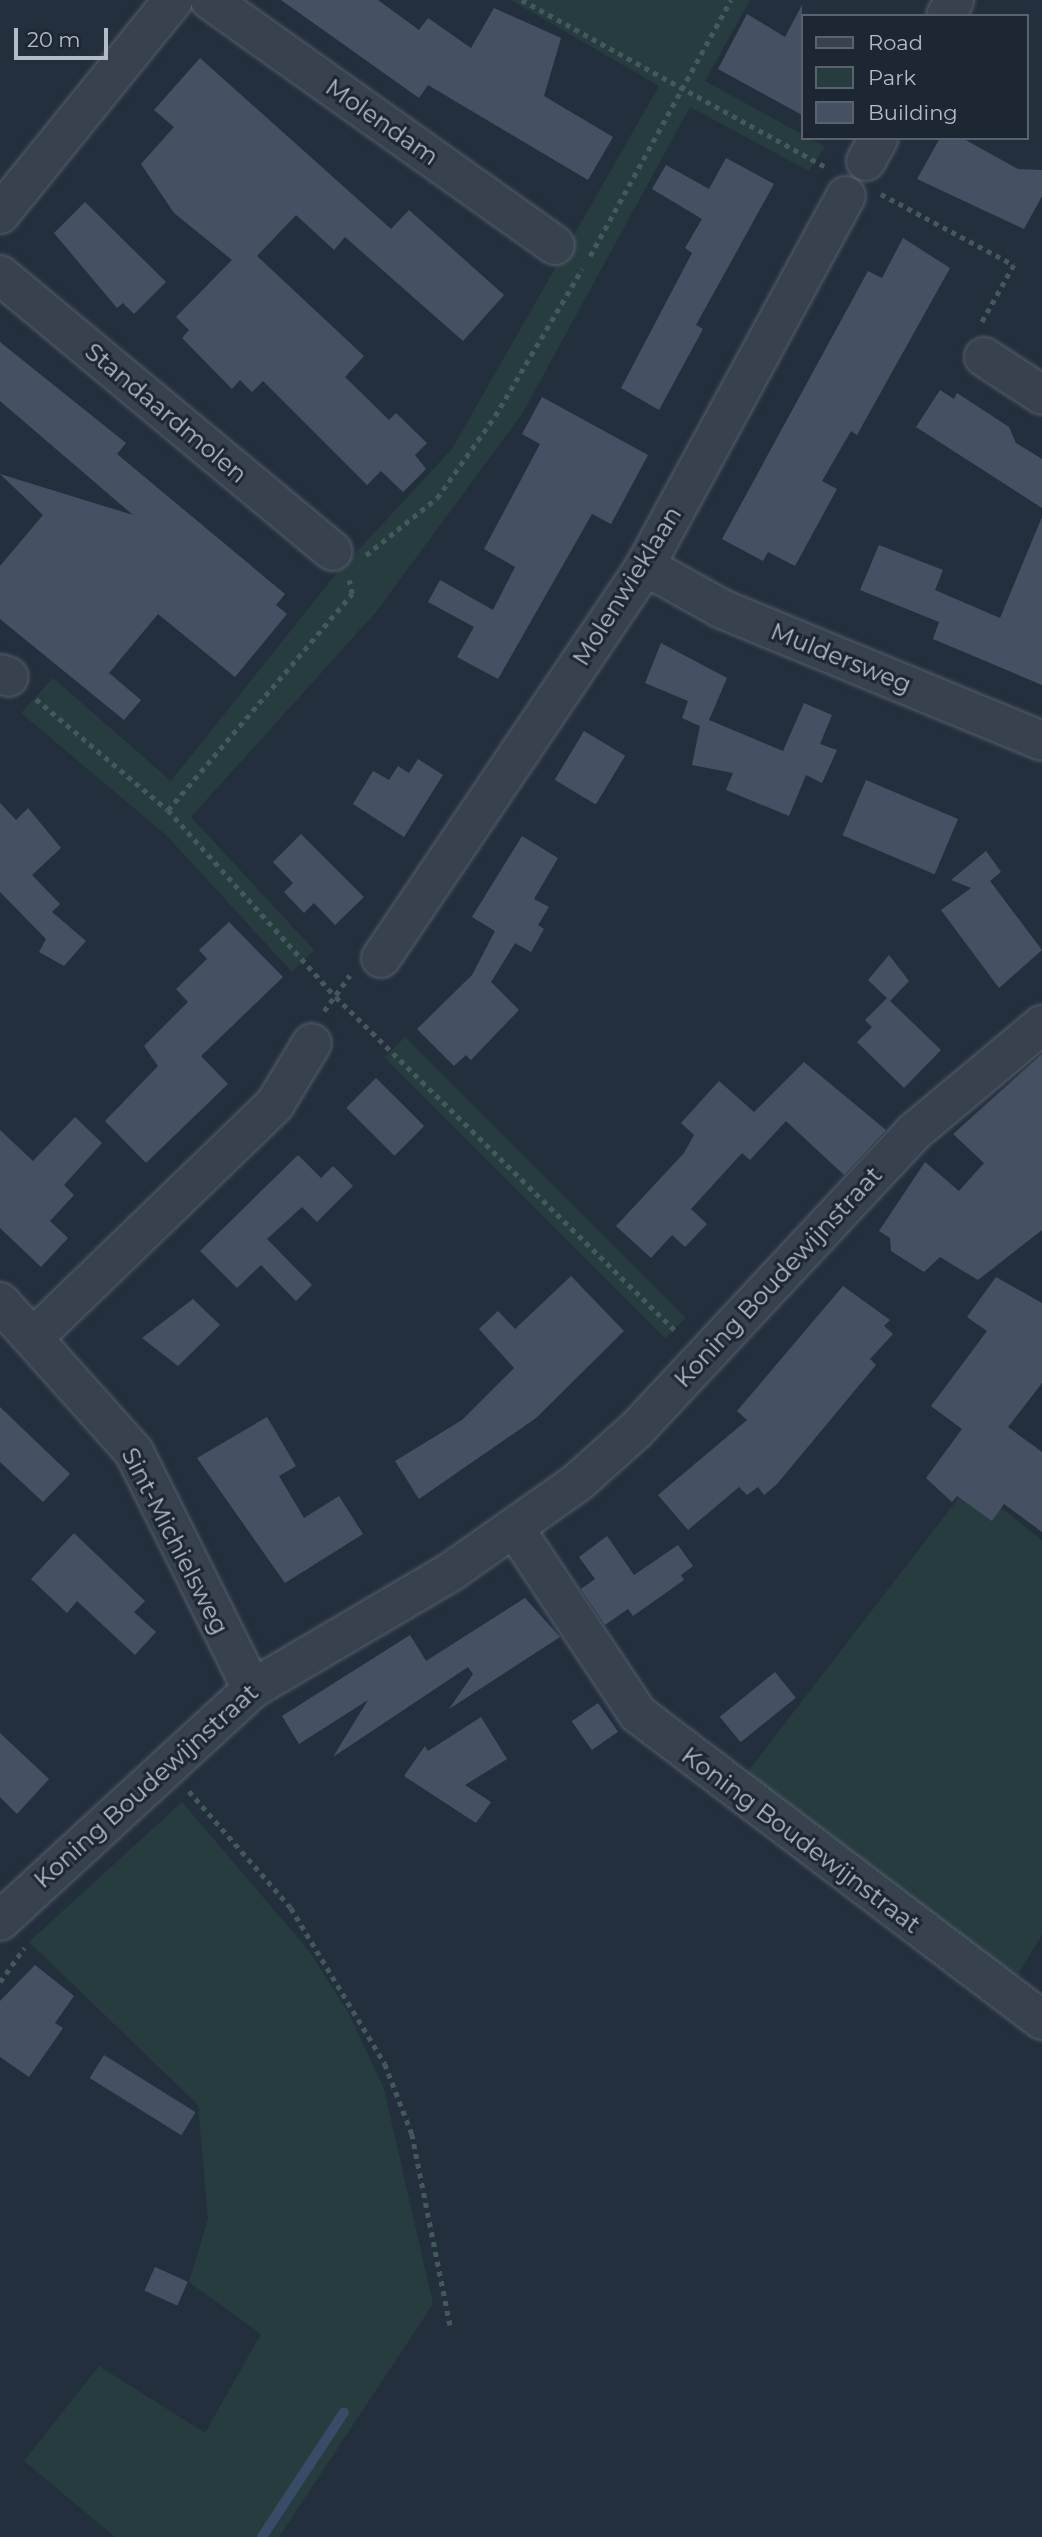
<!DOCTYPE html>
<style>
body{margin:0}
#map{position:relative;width:1042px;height:2537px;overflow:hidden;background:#242f3e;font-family:Montserrat,sans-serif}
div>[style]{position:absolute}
.green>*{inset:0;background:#263c3f;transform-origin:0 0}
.stream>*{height:10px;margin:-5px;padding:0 5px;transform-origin:5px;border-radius:5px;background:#394c67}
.building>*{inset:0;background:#455162;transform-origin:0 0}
.path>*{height:4.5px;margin-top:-2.25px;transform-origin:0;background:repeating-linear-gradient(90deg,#44595c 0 5px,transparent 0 10px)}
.roads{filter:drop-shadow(0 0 2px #565f6c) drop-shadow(0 0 2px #565f6c)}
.minor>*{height:38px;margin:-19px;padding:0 19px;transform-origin:19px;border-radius:19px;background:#38414e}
span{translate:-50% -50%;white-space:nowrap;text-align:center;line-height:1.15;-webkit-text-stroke:6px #1d2633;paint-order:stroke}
.street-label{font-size:24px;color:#b4bcc9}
.legend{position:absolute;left:801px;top:14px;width:228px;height:126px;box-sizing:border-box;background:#1d2633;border:2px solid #59626f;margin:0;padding:9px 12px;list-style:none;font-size:21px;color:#b4bcc9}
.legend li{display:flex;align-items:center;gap:14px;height:35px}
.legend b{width:35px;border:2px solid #59626f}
.scale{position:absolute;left:14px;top:28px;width:94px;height:32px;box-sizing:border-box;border:4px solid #b4bcc9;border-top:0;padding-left:9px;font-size:21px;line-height:24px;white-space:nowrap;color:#b4bcc9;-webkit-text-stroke:5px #1d2633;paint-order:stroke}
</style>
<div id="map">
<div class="green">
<div style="clip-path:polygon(511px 0,750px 0,705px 81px,825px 147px,809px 171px,690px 107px,522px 414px,376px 612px,191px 817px,314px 950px,292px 972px,166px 835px,21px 713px,53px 678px,171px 781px,335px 575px,452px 449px,659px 86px)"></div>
<div style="left:405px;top:1037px;width:397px;height:29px;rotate:45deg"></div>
<div style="clip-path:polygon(970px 1483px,1042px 1540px,1042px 1935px,1006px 1994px,742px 1779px)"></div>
<div style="clip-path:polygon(182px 1802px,309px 1951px,349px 2014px,384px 2089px,433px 2304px,279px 2537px,115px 2537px,24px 2461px,99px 2366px,205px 2433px,261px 2334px,189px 2282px,208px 2219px,198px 2105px,29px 1942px)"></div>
</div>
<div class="stream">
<div style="left:262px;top:2537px;width:149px;rotate:-56.7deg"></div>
</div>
<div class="building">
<div style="clip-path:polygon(281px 0,378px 0,419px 30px,428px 18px,471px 48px,494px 8px,561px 38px,544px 96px,613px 137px,588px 180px,428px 85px,419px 98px)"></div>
<div style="clip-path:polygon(802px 5px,802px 115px,718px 69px,747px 14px,785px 37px)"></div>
<div style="clip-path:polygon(200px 58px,391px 229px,409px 210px,504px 295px,463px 341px,345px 237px,334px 250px,296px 215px,257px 256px,364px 356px,345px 377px,389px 420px,396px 413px,427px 443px,415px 455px,426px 469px,403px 492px,381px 471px,367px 485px,263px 381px,252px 392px,240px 380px,232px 389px,182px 338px,189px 330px,176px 317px,232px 260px,174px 213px,141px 164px,174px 127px,154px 110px)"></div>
<div style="clip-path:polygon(940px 138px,962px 138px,1018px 169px,1042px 170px,1042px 196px,1024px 229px,917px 179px)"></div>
<div style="clip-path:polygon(726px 158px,774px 184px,696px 325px,703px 329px,659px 410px,621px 388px,692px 253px,685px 248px,702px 219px,652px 189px,666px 165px,709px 189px)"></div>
<div style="clip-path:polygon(85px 202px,166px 282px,134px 314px,123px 303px,117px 308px,54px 233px)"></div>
<div style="clip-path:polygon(903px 238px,950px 268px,857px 435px,851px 431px,822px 481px,837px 489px,795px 566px,768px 552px,763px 561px,722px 539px,868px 271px,882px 278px)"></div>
<div style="clip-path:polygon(0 342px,126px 443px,117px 454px,285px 594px,276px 605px,287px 614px,235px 677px,158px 614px,109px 673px,141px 700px,124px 720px,0 619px,0 566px,43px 515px,0 474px,133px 515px,0 401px)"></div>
<div style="clip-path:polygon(940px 390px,954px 399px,957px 393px,1009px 427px,1016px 443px,1042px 459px,1042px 508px,916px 427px)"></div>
<div style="clip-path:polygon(542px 397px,648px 455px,611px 524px,592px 514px,498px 679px,457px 657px,474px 627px,428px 602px,440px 580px,493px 610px,515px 567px,484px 549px,540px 444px,522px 434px)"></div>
<div style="clip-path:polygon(1042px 517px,1042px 685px,933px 639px,939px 622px,860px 590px,879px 545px,943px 570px,935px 590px,1000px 618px)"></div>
<div style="clip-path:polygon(661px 643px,727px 678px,709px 720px,783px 751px,804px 703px,832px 715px,820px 744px,837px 750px,822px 783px,806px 775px,789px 816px,726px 790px,733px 773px,692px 765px,700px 726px,682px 718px,688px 701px,645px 683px)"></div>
<div style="left:584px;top:731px;width:48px;height:57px;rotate:31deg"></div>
<div style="clip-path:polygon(418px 759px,443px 775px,404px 837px,353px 804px,373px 771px,389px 780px,398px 766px,409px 773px)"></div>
<div style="left:866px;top:780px;width:100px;height:60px;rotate:23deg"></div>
<div style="clip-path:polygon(0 803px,16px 820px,28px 808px,61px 848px,32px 875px,60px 904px,52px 912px,86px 941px,64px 966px,39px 952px,46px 939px,0 892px)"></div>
<div style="clip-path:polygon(301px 834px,364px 897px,335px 925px,314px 903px,304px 913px,284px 892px,293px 883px,273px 862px)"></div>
<div style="clip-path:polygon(522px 836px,558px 858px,534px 899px,549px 907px,538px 925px,544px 929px,531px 952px,515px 943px,491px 982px,519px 1010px,471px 1060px,466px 1055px,454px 1066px,417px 1029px,472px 975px,495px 931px,472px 917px)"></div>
<div style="clip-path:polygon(986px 851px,1001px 872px,990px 881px,1042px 950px,999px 988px,941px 910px,971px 888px,951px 880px)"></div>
<div style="clip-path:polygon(229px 922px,283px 977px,201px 1056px,228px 1084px,146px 1163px,105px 1121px,158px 1066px,144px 1046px,188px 1002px,176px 989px,207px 959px,199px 950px)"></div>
<div style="clip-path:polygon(889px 955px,909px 981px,890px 1001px,868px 980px)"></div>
<div style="clip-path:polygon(887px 998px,941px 1050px,904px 1088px,857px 1042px,872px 1027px,865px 1020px)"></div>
<div style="clip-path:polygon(1042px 1054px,1042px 1230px,978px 1280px,940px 1257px,924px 1272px,891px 1251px,890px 1238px,879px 1231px,925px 1162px,959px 1191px,984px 1163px,953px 1134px)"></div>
<div style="clip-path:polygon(804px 1062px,886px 1130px,844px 1175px,786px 1121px,750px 1160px,742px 1153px,691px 1209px,707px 1224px,685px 1247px,672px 1235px,651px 1258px,616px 1226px,684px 1153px,694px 1135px,681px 1123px,719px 1081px,754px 1112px)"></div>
<div style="left:376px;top:1078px;width:68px;height:42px;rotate:45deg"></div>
<div style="clip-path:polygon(75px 1117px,102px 1143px,64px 1185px,74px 1195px,50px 1221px,68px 1238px,41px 1267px,0 1228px,0 1130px,33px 1161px)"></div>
<div style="clip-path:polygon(298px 1155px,321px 1178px,333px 1166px,353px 1186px,317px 1222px,302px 1207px,267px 1239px,312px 1285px,296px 1301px,261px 1265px,237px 1288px,200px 1251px)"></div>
<div style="clip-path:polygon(571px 1276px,624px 1331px,536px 1418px,419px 1499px,395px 1461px,462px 1420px,514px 1368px,479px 1329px,498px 1311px,515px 1329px)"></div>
<div style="clip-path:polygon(996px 1277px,1042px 1303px,1042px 1383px,1008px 1427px,1042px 1452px,1042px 1532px,1004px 1504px,992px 1521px,957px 1496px,952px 1502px,926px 1478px,962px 1429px,931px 1406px,987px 1331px,967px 1317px)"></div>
<div style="clip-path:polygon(843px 1286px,890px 1320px,884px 1326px,893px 1334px,870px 1359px,876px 1365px,777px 1484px,764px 1495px,758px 1487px,747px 1495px,739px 1487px,688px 1530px,658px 1495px,747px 1420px,737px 1411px)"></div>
<div style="clip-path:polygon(193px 1299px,220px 1325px,178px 1366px,142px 1338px)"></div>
<div style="clip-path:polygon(0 1407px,70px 1474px,43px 1502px,0 1462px)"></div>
<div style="clip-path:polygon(267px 1417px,296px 1466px,279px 1476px,304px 1518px,339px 1496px,363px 1534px,285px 1583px,197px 1458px)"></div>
<div style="clip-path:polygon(74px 1533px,145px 1601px,134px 1612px,156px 1632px,135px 1655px,77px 1601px,67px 1613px,31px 1579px)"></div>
<div style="clip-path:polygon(607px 1536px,634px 1575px,678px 1545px,693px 1566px,681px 1575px,684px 1580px,633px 1616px,628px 1609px,605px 1625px,581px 1589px,595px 1579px,579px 1557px)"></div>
<div style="clip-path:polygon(525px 1598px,560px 1637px,449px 1709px,473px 1674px,468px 1667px,333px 1757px,368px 1700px,299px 1744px,282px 1716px,410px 1635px,426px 1661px)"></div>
<div style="left:775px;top:1672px;width:33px;height:71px;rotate:51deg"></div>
<div style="left:598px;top:1703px;width:35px;height:32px;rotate:55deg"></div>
<div style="clip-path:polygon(481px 1717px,507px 1759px,465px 1785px,491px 1802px,476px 1823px,404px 1776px,425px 1746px,428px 1751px)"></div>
<div style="clip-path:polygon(0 1733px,49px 1779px,17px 1814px,0 1797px)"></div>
<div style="clip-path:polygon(35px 1965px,74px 1996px,55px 2023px,63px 2028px,29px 2077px,0 2057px,0 2001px)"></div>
<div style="left:104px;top:2055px;width:108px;height:27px;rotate:32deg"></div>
<div style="left:155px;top:2267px;width:36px;height:26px;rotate:24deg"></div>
</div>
<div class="path">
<div style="left:522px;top:0;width:349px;rotate:28.8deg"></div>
<div style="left:881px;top:194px;width:151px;rotate:28.1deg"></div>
<div style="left:1014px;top:265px;width:68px;rotate:119.2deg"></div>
<div style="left:590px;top:256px;width:292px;rotate:-61.2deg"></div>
<div style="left:366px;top:555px;width:91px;rotate:-38.8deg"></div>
<div style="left:437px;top:498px;width:100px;rotate:-54.7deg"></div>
<div style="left:495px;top:416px;width:171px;rotate:-59.4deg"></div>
<div style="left:36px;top:699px;width:172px;rotate:40.1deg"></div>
<div style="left:168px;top:810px;width:284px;rotate:-49.6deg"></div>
<div style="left:352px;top:594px;width:14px;rotate:-102deg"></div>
<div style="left:168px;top:810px;width:251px;rotate:48.1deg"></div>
<div style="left:336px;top:997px;width:479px;rotate:44.5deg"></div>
<div style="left:324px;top:1011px;width:44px;rotate:-54.2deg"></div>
<div style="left:189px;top:1791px;width:155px;rotate:48.9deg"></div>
<div style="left:291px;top:1908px;width:182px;rotate:58.9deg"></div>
<div style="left:385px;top:2064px;width:75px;rotate:68.9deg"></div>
<div style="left:412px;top:2134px;width:195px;rotate:78.7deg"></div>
<div style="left:0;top:1982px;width:42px;rotate:-54.8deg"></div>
</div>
<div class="roads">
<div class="minor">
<div style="left:210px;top:0;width:423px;rotate:35.4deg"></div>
<div style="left:946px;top:16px;width:18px;rotate:-63deg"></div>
<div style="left:866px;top:161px;width:26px;rotate:-61deg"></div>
<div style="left:0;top:214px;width:275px;rotate:-51deg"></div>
<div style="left:0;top:275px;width:432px;rotate:39.7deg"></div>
<div style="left:984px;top:357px;width:69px;rotate:33.2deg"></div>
<div style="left:645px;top:566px;width:88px;rotate:29.2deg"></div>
<div style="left:722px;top:609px;width:346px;rotate:22.4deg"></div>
<div style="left:0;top:674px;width:9px;rotate:18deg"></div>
<div style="left:381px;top:958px;width:473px;rotate:-56deg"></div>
<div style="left:645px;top:566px;width:421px;rotate:-61.5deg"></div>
<div style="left:0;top:1302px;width:201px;rotate:48.2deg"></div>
<div style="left:134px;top:1452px;width:265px;rotate:63.5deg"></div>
<div style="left:35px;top:1336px;width:334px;rotate:-44deg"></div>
<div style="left:275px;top:1104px;width:71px;rotate:-58.8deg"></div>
<div style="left:515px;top:1529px;width:222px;rotate:56.4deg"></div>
<div style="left:638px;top:1714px;width:507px;rotate:37.14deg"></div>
<div style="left:0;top:1921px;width:343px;rotate:-42.6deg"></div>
<div style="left:252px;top:1689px;width:232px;rotate:-30.5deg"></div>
<div style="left:452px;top:1571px;width:154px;rotate:-35.2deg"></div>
<div style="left:578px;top:1482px;width:79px;rotate:-41.9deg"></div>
<div style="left:637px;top:1429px;width:406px;rotate:-47deg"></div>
<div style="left:914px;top:1132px;width:167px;rotate:-39.9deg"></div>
</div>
</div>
<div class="street-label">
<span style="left:382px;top:122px;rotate:35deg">Molendam</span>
<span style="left:166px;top:413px;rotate:40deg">Standaardmolen</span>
<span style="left:627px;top:586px;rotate:-58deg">Molenwieklaan</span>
<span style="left:841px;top:658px;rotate:22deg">Muldersweg</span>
<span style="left:778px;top:1277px;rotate:-47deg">Koning Boudewijnstraat</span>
<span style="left:175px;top:1541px;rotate:63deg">Sint-Michielsweg</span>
<span style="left:146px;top:1786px;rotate:-42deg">Koning Boudewijnstraat</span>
<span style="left:801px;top:1840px;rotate:37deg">Koning Boudewijnstraat</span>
</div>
<ul class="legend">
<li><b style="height:9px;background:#38414e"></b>Road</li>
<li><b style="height:19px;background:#263c3f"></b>Park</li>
<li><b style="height:19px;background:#455162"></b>Building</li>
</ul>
<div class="scale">20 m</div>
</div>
